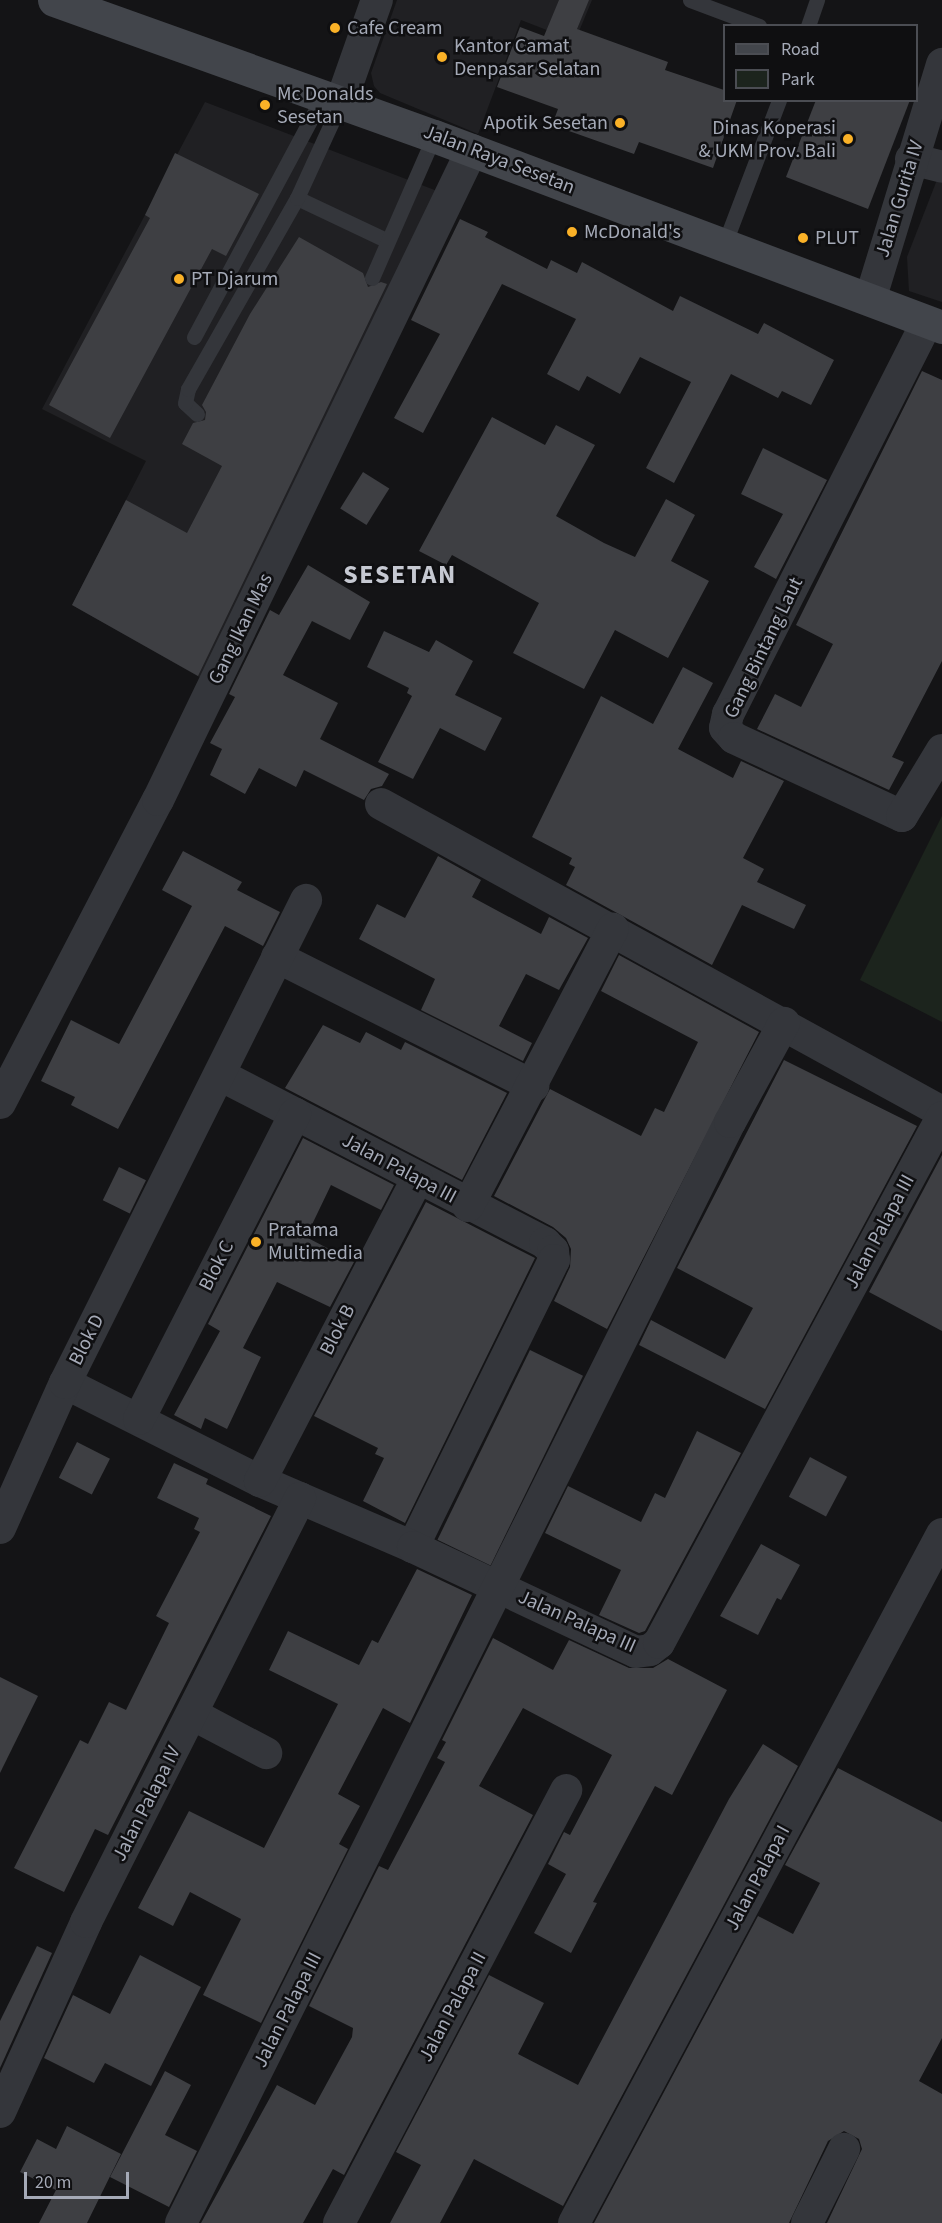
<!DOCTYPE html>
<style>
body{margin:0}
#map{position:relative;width:942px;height:2223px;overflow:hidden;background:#141416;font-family:"Source Sans 3",sans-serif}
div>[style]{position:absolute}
.built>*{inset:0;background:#202023}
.green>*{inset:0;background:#1c241d}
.building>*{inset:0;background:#3e3f43;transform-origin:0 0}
.lane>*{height:15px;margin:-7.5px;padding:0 7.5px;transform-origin:7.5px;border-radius:7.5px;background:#34363b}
.street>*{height:32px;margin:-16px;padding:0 16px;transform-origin:16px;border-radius:16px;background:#34363b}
.secondary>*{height:33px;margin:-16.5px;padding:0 16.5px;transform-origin:16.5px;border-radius:16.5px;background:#42454b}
.dots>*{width:16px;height:16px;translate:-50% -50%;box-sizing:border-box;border:3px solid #0f0f11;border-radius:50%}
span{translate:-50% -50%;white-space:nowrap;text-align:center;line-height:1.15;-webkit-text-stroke:5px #0f0f11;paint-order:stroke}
.poi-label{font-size:20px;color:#a5aab7}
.left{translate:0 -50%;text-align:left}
.right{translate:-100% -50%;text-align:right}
.street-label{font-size:20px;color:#a5aab7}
.district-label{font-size:26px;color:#c6c9d2;font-weight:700;letter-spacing:1.5px}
.legend{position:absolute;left:723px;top:24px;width:195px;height:78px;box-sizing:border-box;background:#0f0f11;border:2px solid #4b4d53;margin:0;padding:8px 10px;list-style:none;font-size:18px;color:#a5aab7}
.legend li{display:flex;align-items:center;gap:12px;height:30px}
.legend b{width:30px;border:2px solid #4b4d53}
.scale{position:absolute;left:24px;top:2172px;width:105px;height:27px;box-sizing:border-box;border:3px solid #a5aab7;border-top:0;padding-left:8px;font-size:18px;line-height:21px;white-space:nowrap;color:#a5aab7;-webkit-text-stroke:4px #0f0f11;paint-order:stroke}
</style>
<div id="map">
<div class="built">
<div style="clip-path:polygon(397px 0,592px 0,575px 41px,521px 20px,478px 134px,380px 93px,374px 86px,371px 73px)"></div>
<div style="clip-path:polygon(205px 102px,445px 194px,201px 678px,72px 605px,146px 461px,42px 409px)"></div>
<div style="clip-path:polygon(942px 167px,942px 302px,909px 291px,907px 257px)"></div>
</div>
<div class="green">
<div style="clip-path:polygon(942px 816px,942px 1022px,860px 980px)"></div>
</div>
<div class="building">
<div style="clip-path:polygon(559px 0,589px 0,577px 29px,668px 62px,665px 70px,724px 90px,724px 100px,737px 100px,713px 168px,639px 142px,634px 154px,552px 125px,558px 109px,497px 87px,520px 27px,544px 36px)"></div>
<div style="clip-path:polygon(816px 100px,910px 100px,868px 209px,786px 177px)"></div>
<div style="clip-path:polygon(175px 153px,259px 194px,226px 256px,212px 249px,110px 438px,49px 405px,150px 218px,145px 215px)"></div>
<div style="clip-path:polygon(460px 219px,488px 232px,485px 237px,547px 269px,551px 260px,577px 273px,582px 262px,673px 311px,680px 296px,758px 334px,764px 323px,834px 360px,811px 405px,782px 391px,778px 398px,731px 374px,674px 483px,646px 468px,691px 382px,640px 357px,620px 394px,587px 376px,579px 391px,547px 374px,576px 319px,502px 284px,423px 433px,394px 418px,440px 334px,411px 320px)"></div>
<div style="clip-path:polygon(299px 237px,363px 273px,368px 287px,381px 282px,387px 284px,198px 676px,72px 605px,126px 500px,187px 533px,222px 466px,182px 444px,193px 423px,205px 420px,206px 412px,202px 405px,250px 314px)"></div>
<div style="clip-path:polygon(922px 371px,942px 380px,942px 661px,892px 757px,904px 762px,889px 790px,757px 729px,775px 694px,801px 707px,833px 644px,796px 625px)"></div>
<div style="clip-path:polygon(492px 417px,545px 445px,556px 425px,595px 445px,556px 516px,604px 543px,635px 557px,666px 499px,695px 515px,671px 561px,709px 581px,668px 658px,615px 630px,584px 689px,513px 653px,539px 603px,452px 555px,446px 565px,419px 551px)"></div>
<div style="clip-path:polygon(763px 448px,827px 480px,776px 579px,754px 567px,783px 514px,741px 494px)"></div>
<div style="left:363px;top:472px;width:31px;height:43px;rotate:32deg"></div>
<div style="clip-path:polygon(308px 565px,370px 602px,350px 640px,312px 621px,283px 675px,338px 703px,320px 739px,389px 774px,382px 786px,371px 789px,364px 800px,304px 770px,296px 787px,259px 768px,245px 794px,210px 775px,222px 749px,210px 743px,235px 697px,229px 694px,270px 610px,279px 615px)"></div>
<div style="clip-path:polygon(384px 631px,429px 652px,436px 640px,473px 661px,455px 695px,502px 718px,485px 751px,440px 728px,413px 779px,378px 762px,412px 696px,407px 693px,409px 688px,367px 667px)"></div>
<div style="clip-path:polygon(683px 667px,713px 683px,678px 749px,733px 778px,741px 761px,784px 781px,743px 858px,764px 869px,757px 882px,806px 905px,794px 929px,742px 905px,712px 965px,566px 885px,575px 867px,569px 864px,572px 858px,532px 837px,601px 696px,653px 724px)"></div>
<div style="clip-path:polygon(183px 851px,242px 882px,237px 890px,280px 912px,263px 946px,225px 926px,118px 1129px,71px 1105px,75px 1097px,41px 1081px,71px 1020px,119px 1044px,192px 906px,162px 890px)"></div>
<div style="clip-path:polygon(438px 856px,481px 880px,472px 897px,541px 934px,549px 917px,588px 938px,559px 990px,526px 974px,499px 1026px,532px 1043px,523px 1061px,421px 1010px,435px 979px,359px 939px,377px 904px,405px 918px)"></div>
<div style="clip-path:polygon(619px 955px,759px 1032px,607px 1329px,554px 1301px,570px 1267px,571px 1249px,566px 1238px,553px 1227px,494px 1196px,550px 1089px,641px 1136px,655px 1108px,664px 1112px,698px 1042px,601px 991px)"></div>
<div style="clip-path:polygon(323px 1025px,360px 1043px,366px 1032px,401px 1050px,405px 1042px,507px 1093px,462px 1180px,285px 1088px)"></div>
<div style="clip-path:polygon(784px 1060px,917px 1126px,765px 1409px,639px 1345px,651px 1320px,725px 1359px,753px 1308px,677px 1268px)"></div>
<div style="clip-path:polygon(303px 1138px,394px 1185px,381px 1210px,331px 1185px,306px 1237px,354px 1262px,330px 1307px,277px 1282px,243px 1348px,261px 1357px,227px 1429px,205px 1418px,201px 1429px,174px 1415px,220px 1331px,208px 1324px)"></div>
<div style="clip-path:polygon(942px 1155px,942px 1331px,869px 1292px)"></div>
<div style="left:119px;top:1167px;width:30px;height:37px;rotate:26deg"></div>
<div style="clip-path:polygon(426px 1202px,535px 1258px,405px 1523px,363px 1501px,384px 1458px,375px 1454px,378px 1448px,314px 1416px)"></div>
<div style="left:530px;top:1350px;width:59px;height:211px;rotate:26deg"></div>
<div style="clip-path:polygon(697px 1431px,741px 1453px,645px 1631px,639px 1633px,599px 1615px,621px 1570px,545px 1533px,568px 1486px,641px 1522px,655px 1493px,665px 1498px)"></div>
<div style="left:77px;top:1442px;width:37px;height:40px;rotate:27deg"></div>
<div style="left:810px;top:1457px;width:42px;height:45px;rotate:28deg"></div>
<div style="clip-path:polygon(174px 1463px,208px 1479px,206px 1484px,271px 1516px,108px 1835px,95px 1829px,64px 1892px,14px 1868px,80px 1740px,88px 1744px,109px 1702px,126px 1710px,169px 1623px,156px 1616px,200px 1532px,194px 1529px,199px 1518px,157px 1498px)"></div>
<div style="clip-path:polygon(761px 1544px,800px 1565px,781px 1600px,777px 1598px,758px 1635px,720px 1616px)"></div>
<div style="clip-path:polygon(417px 1569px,472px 1595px,410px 1723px,383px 1708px,338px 1794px,360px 1806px,339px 1844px,348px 1849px,261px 2023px,203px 1995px,241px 1919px,190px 1892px,173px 1926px,138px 1908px,189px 1811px,264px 1848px,338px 1704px,269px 1670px,288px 1631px,359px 1665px,372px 1640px,378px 1643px)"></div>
<div style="clip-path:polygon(493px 1638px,553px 1670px,569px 1640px,629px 1668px,653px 1668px,668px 1659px,727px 1690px,672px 1795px,655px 1786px,593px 1902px,597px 1903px,571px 1953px,534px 1933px,566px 1874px,548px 1864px,564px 1832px,570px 1835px,612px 1755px,523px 1708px,479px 1786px,533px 1815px,344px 2175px,333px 2169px,303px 2223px,201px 2223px,277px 2085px,315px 2105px,352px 2037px,353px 2028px,309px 2006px,379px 1866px,388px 1870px,445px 1762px,437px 1758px,446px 1742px,442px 1740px)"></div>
<div style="clip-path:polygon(0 1677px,38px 1696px,0 1773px)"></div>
<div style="clip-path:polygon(763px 1744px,798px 1766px,563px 2206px,474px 2159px,440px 2223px,390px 2223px,421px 2165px,396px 2152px,489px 1975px,544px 2003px,518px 2054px,578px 2085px,729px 1799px)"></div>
<div style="clip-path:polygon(838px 1768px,942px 1822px,942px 2038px,919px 2081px,942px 2094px,942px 2223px,827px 2223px,862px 2149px,859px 2139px,844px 2131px,828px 2141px,789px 2223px,594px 2223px,758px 1916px,793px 1934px,820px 1883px,785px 1865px)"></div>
<div style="clip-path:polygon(37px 1946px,52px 1953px,0 2068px,0 2021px)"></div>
<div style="clip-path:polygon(140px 1955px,201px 1987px,151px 2086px,105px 2063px,94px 2083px,44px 2058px,73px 1995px,110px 2014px)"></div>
<div style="clip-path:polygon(165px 2071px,191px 2085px,165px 2135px,197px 2151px,169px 2207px,110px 2177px)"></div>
<div style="clip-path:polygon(67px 2126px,121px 2154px,87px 2223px,39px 2223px,56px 2190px,20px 2172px,37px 2139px,56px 2149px)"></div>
</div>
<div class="lane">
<div style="left:690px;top:0;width:74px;rotate:20.6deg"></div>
<div style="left:808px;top:26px;width:28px;rotate:-71deg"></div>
<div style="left:297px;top:198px;width:98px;rotate:25.3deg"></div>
<div style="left:724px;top:245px;width:155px;rotate:-69.2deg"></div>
<div style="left:372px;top:278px;width:155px;rotate:-66.4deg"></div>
<div style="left:194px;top:337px;width:273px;rotate:-61.8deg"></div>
<div style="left:197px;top:414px;width:16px;rotate:-137deg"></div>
<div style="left:185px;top:403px;width:14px;rotate:-78deg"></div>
<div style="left:188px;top:389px;width:220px;rotate:-60.3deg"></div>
<div style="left:297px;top:198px;width:106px;rotate:-65.4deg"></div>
</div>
<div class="street">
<div style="left:341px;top:102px;width:108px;rotate:-70.6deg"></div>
<div style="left:911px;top:159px;width:32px;rotate:14deg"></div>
<div style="left:870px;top:300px;width:247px;rotate:-73deg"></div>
<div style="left:927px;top:322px;width:440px;rotate:116.9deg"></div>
<div style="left:728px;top:714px;width:14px;rotate:102deg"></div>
<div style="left:725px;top:728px;width:13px;rotate:48deg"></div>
<div style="left:734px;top:738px;width:185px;rotate:24.9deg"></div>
<div style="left:902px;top:816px;width:77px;rotate:-58.8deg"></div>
<div style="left:381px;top:804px;width:640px;rotate:28.77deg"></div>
<div style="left:277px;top:957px;width:287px;rotate:26.7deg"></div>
<div style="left:220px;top:1075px;width:366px;rotate:27.3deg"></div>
<div style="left:545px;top:1243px;width:11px;rotate:45deg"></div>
<div style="left:553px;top:1251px;width:9px;rotate:84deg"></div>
<div style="left:554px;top:1260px;width:320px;rotate:116.2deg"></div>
<div style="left:0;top:1103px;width:342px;rotate:-62.5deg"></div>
<div style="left:158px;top:800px;width:722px;rotate:-64.22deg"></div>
<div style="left:468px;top:1206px;width:313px;rotate:-62.4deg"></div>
<div style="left:65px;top:1383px;width:218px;rotate:26.7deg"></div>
<div style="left:260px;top:1481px;width:167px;rotate:23.3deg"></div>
<div style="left:413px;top:1547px;width:246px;rotate:25.2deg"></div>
<div style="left:636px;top:1652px;width:14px;rotate:-8deg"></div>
<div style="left:650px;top:1650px;width:11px;rotate:-38deg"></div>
<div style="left:659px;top:1643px;width:597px;rotate:-61.72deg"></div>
<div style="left:139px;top:1419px;width:343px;rotate:-62.9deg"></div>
<div style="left:260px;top:1481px;width:340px;rotate:-62.5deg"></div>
<div style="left:0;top:1528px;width:159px;rotate:-65.9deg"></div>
<div style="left:65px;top:1383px;width:540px;rotate:-63.48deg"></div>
<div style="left:192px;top:1714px;width:84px;rotate:27.8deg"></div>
<div style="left:0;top:2112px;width:209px;rotate:-65.6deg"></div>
<div style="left:86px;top:1922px;width:475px;rotate:-63.2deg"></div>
<div style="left:181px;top:2223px;width:1230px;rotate:-63.5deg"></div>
<div style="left:730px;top:1122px;width:113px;rotate:-61.4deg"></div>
<div style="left:339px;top:2223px;width:489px;rotate:-62.3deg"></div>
<div style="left:574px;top:2223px;width:781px;rotate:-61.89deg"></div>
<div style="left:807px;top:2223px;width:83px;rotate:-63.4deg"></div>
</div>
<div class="secondary">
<div style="left:54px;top:0;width:404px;rotate:19.7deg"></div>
<div style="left:434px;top:136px;width:543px;rotate:20.61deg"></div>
</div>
<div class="dots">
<div style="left:335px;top:28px;background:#fab127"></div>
<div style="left:442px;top:57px;background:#fab127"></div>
<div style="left:265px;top:105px;background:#fab127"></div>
<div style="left:620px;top:123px;background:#fab127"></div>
<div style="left:848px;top:139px;background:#fab127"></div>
<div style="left:572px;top:232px;background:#fab127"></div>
<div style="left:803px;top:238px;background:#fab127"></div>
<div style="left:179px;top:279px;background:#fab127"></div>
<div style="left:256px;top:1242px;background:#fab127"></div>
</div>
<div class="poi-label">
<span class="left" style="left:347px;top:28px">Cafe Cream</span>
<span class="left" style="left:454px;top:58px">Kantor Camat<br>Denpasar Selatan</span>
<span class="left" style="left:277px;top:106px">Mc Donalds<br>Sesetan</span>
<span class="right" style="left:608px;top:123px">Apotik Sesetan</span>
<span class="right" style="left:836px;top:140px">Dinas Koperasi<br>&amp; UKM Prov. Bali</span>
<span class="left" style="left:584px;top:232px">McDonald's</span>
<span class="left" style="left:815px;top:238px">PLUT</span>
<span class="left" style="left:191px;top:279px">PT Djarum</span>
<span class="left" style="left:268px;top:1242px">Pratama<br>Multimedia</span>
</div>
<div class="street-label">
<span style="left:499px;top:160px;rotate:21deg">Jalan Raya Sesetan</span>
<span style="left:900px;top:199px;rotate:-73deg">Jalan Gurita IV</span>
<span style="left:241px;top:629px;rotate:-64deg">Gang Ikan Mas</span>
<span style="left:764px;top:648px;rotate:-64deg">Gang Bintang Laut</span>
<span style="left:399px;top:1169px;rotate:28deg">Jalan Palapa III</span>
<span style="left:880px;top:1232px;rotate:-62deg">Jalan Palapa III</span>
<span style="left:217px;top:1266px;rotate:-63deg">Blok C</span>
<span style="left:338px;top:1330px;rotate:-63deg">Blok B</span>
<span style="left:87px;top:1340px;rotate:-63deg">Blok D</span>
<span style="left:577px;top:1622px;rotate:24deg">Jalan Palapa III</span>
<span style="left:147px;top:1804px;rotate:-63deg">Jalan Palapa IV</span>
<span style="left:758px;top:1878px;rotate:-62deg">Jalan Palapa I</span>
<span style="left:453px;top:2007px;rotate:-62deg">Jalan Palapa II</span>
<span style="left:288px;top:2010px;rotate:-63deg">Jalan Palapa III</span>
</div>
<div class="district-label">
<span style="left:400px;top:575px">SESETAN</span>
</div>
<ul class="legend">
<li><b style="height:8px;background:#42454b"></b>Road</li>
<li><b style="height:16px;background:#1c241d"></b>Park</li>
</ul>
<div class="scale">20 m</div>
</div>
